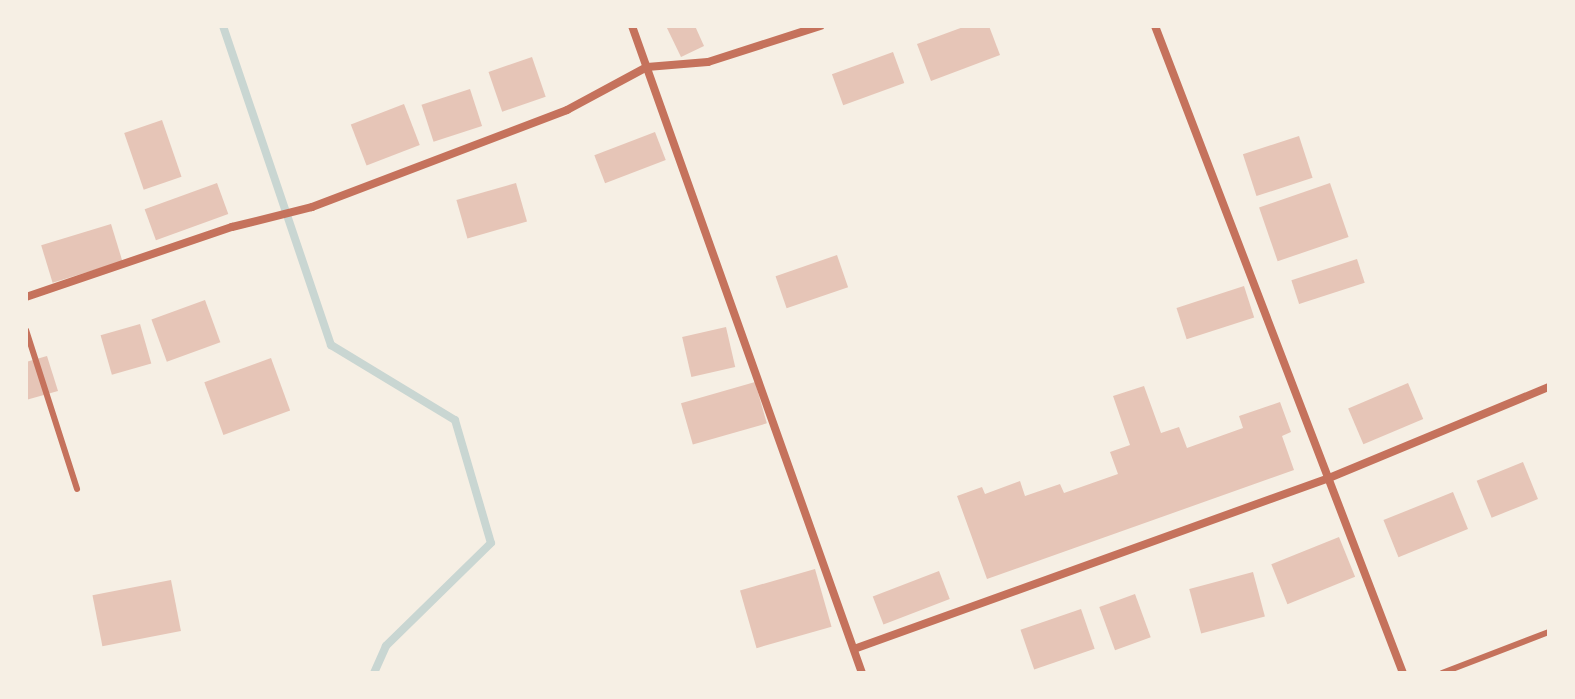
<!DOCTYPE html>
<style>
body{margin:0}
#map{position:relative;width:1575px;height:699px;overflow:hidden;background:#f6efe4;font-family:Montserrat,sans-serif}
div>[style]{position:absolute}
.stream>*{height:8px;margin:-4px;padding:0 4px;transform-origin:4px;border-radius:4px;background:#c9d6d2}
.building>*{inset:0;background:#e6c5b7;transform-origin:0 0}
.service>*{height:6px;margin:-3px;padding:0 3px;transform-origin:3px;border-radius:3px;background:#c5725c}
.minor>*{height:8px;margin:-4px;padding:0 4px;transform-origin:4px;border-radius:4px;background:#c5725c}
span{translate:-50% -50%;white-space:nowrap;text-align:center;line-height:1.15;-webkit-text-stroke:6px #f6efe4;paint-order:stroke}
.frame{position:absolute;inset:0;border:28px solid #f6efe4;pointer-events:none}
</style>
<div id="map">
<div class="stream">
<div style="left:223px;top:26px;width:337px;rotate:71.3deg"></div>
<div style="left:331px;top:345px;width:145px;rotate:31.2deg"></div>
<div style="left:455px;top:420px;width:128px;rotate:73.7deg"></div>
<div style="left:491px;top:543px;width:147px;rotate:135.6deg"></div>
<div style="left:386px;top:646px;width:30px;rotate:114deg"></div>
</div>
<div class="building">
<div style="clip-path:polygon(666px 26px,695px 26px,704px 46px,681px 57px)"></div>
<div style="clip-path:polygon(966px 26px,989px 26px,1000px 55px,931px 81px,917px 44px)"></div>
<div style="left:893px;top:52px;width:33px;height:65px;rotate:70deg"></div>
<div style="left:532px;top:57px;width:42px;height:46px;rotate:71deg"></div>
<div style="left:470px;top:89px;width:39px;height:51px;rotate:72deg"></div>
<div style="left:404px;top:104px;width:44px;height:57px;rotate:69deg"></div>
<div style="left:162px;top:120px;width:60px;height:40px;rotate:71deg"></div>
<div style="left:655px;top:132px;width:30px;height:65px;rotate:69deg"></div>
<div style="left:1299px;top:136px;width:44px;height:59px;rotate:72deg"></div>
<div style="left:217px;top:183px;width:33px;height:77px;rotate:70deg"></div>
<div style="left:516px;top:183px;width:40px;height:62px;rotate:74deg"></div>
<div style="left:1330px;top:183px;width:57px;height:75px;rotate:71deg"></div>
<div style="left:111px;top:224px;width:39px;height:73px;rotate:73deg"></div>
<div style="left:837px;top:255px;width:34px;height:65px;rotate:71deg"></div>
<div style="left:1357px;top:259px;width:25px;height:69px;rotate:72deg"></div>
<div style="left:1244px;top:286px;width:33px;height:71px;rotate:72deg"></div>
<div style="left:205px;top:300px;width:45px;height:57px;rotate:70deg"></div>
<div style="left:140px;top:324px;width:41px;height:41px;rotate:74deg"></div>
<div style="left:726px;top:327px;width:41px;height:45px;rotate:77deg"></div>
<div style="clip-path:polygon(47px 356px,58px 391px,26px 400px,26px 362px)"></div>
<div style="left:271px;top:358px;width:56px;height:71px;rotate:70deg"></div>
<div style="left:755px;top:382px;width:43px;height:77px;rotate:74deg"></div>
<div style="left:1408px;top:383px;width:39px;height:65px;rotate:67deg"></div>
<div style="clip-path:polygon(1144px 386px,1161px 433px,1179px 427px,1187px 448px,1243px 428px,1239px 416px,1280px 402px,1291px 432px,1282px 436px,1294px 470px,987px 579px,957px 496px,982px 487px,985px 494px,1020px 481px,1025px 496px,1060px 484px,1064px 493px,1118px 474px,1110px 452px,1130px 445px,1113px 396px)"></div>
<div style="left:1523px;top:462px;width:40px;height:50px;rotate:68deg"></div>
<div style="left:1453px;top:492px;width:40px;height:75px;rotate:68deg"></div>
<div style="left:1339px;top:537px;width:43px;height:73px;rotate:68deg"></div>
<div style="left:815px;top:569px;width:60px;height:78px;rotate:74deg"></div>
<div style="left:939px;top:571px;width:30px;height:71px;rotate:69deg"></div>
<div style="left:1253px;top:572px;width:46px;height:66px;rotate:75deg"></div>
<div style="left:171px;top:580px;width:52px;height:80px;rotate:79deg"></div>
<div style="left:1135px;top:594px;width:46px;height:38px;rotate:70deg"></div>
<div style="left:1081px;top:609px;width:42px;height:64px;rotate:71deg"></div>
</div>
<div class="service">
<div style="left:26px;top:330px;width:167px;rotate:72.2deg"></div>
<div style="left:1442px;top:673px;width:115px;rotate:-21deg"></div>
</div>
<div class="minor">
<div style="left:632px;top:26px;width:687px;rotate:70.43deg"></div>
<div style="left:1155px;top:26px;width:693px;rotate:69.03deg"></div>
<div style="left:26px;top:297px;width:218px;rotate:-18.8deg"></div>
<div style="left:232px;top:227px;width:82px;rotate:-14deg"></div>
<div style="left:312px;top:207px;width:273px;rotate:-20.8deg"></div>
<div style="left:567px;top:110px;width:91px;rotate:-28.3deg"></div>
<div style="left:647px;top:67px;width:61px;rotate:-4.7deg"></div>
<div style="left:708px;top:62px;width:118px;rotate:-17.8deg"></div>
<div style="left:854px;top:649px;width:505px;rotate:-19.8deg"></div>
<div style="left:1329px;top:478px;width:238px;rotate:-22.5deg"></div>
</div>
<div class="frame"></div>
</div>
